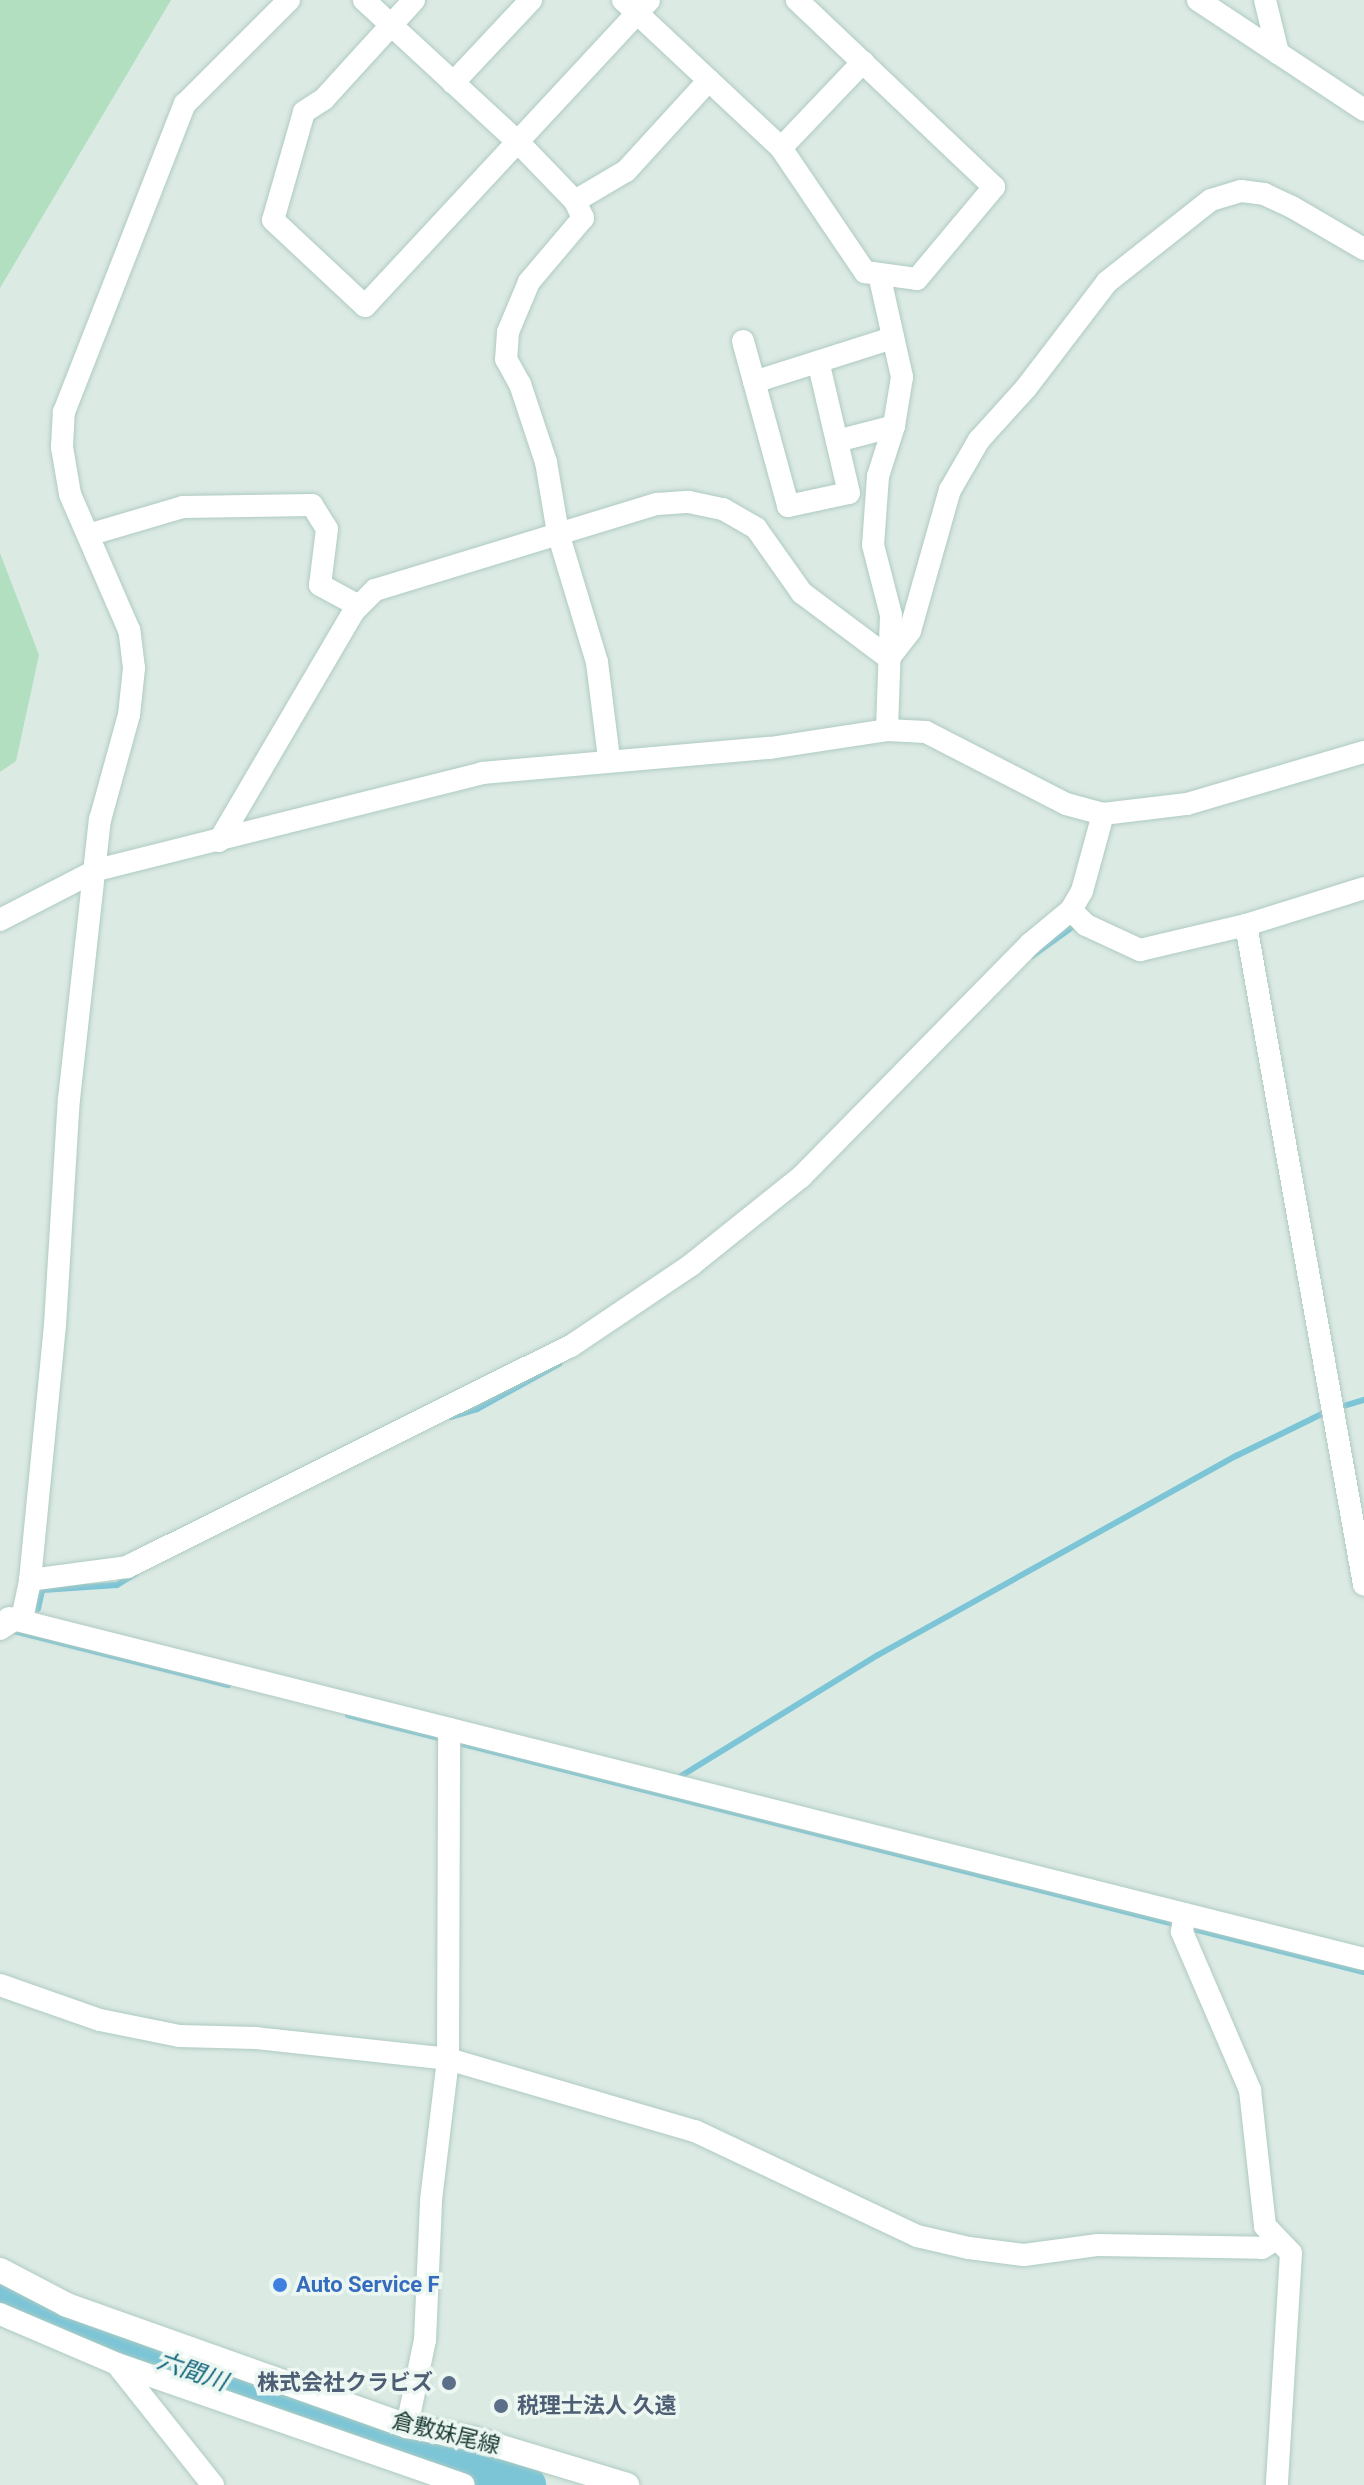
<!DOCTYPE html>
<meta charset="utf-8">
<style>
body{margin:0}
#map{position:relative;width:1364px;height:2485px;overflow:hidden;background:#dceae4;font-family:Roboto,"Noto Sans JP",sans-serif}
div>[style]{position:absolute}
.green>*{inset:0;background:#b1dfc0}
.stream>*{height:6px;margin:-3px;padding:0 3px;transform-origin:3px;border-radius:3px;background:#7cc5d7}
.river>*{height:38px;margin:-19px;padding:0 19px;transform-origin:19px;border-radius:19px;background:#7cc5d7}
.roads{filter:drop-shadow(0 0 2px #aecbc2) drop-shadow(0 0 2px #aecbc2)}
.minor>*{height:22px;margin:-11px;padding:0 11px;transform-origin:11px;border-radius:11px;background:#fff}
.secondary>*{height:24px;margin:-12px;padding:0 12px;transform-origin:12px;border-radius:12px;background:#fff}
.dots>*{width:22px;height:22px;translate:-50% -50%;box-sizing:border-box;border:4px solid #ecf7f2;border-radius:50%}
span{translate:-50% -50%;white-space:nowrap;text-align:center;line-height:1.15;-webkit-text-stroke:7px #ecf7f2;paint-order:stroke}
.shop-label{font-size:22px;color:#366cbe;font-weight:700}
.left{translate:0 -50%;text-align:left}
.service-label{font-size:22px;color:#4e5e75;font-weight:700}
.right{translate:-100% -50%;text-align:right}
.street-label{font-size:22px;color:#1c3b34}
.water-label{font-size:24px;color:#11657c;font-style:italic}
</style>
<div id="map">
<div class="green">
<div style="clip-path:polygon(0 0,171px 0,0 288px)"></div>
<div style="clip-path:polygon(0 553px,39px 655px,16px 761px,0 772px)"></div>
</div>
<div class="stream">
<div style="left:1032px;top:956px;width:48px;rotate:-35.7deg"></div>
<div style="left:1337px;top:1408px;width:28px;rotate:-17deg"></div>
<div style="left:451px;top:1417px;width:27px;rotate:-17deg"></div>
<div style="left:477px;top:1409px;width:94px;rotate:-28.8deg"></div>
<div style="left:38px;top:1609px;width:19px;rotate:-78deg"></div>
<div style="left:42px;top:1590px;width:75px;rotate:-3.8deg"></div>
<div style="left:117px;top:1585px;width:22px;rotate:-32deg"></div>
<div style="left:10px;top:1630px;width:225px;rotate:14.2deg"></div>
<div style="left:348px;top:1715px;width:1048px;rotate:14.2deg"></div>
<div style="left:681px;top:1776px;width:231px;rotate:-31.6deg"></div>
<div style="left:878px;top:1655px;width:410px;rotate:-29.1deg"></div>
<div style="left:1236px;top:1456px;width:100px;rotate:-26.1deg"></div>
</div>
<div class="river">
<div style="left:0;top:2291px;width:129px;rotate:25.2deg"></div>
<div style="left:117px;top:2346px;width:433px;rotate:18.7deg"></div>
</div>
<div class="roads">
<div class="minor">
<div style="left:364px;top:0;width:211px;rotate:42.7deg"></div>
<div style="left:519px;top:143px;width:81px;rotate:46deg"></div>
<div style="left:575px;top:201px;width:19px;rotate:65deg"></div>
<div style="left:583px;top:218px;width:84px;rotate:130.2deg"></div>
<div style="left:529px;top:282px;width:54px;rotate:112.8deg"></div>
<div style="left:508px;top:332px;width:27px;rotate:94deg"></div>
<div style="left:506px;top:359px;width:29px;rotate:61deg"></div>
<div style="left:520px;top:384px;width:82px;rotate:71.6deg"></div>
<div style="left:546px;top:462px;width:72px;rotate:80.4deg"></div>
<div style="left:558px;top:533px;width:135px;rotate:73.2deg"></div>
<div style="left:597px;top:662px;width:98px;rotate:82.9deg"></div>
<div style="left:414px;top:0;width:134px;rotate:132.3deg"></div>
<div style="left:324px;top:99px;width:24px;rotate:147deg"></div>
<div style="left:304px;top:112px;width:112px;rotate:106deg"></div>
<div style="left:273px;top:220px;width:126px;rotate:43.1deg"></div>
<div style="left:365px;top:306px;width:417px;rotate:-47.1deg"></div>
<div style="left:623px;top:0;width:216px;rotate:43.1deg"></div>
<div style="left:781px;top:148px;width:150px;rotate:55.9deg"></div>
<div style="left:865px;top:272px;width:52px;rotate:7.7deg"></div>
<div style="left:917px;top:279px;width:120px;rotate:-50.1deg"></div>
<div style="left:994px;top:187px;width:272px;rotate:-136.5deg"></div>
<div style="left:1198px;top:0;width:199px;rotate:33.5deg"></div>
<div style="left:1265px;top:0;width:55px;rotate:76.2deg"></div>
<div style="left:453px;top:83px;width:114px;rotate:-46.8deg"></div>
<div style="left:781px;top:148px;width:119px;rotate:-46.4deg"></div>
<div style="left:575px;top:201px;width:59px;rotate:-30.5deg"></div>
<div style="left:626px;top:171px;width:123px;rotate:-47.6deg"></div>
<div style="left:879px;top:274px;width:106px;rotate:77.4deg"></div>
<div style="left:902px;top:377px;width:50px;rotate:99.3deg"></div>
<div style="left:894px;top:426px;width:52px;rotate:107.7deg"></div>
<div style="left:878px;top:476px;width:69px;rotate:94.1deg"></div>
<div style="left:873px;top:545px;width:72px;rotate:75.6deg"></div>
<div style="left:891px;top:615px;width:115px;rotate:92deg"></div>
<div style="left:743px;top:341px;width:171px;rotate:74.7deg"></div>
<div style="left:788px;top:506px;width:62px;rotate:-12deg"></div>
<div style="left:849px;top:493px;width:131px;rotate:-103.2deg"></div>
<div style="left:754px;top:382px;width:146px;rotate:-17.6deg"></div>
<div style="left:837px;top:441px;width:59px;rotate:-14.7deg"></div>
<div style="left:88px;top:535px;width:99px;rotate:-16.4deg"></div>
<div style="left:183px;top:507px;width:129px;rotate:-0.9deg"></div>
<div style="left:312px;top:505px;width:28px;rotate:58deg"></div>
<div style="left:327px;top:529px;width:56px;rotate:97.1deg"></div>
<div style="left:320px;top:585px;width:44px;rotate:28.3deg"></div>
<div style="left:889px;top:658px;width:34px;rotate:-52deg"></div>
<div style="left:910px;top:631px;width:147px;rotate:-74.2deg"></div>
<div style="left:950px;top:490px;width:58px;rotate:-59.9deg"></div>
<div style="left:979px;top:440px;width:70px;rotate:-47.9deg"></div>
<div style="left:1026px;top:388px;width:133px;rotate:-52.6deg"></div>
<div style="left:1107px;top:282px;width:132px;rotate:-38.3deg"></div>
<div style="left:1211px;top:200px;width:31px;rotate:-17deg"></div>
<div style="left:1241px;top:191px;width:23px;rotate:7deg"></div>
<div style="left:1264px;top:194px;width:31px;rotate:25deg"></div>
<div style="left:1292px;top:207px;width:83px;rotate:30.3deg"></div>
<div style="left:219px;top:841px;width:267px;rotate:-59.6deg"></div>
<div style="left:354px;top:611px;width:30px;rotate:-45deg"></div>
<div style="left:375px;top:590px;width:295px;rotate:-17deg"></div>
<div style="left:657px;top:504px;width:32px;rotate:-4deg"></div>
<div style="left:689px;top:502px;width:35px;rotate:12deg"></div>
<div style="left:723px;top:509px;width:38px;rotate:30deg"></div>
<div style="left:756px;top:528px;width:80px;rotate:54.7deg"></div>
<div style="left:802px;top:593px;width:109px;rotate:36.8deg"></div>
<div style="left:1071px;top:910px;width:21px;rotate:45deg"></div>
<div style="left:1086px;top:925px;width:60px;rotate:24.8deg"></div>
<div style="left:1140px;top:950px;width:109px;rotate:-13.3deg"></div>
<div style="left:1246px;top:925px;width:124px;rotate:-17.4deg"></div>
<div style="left:0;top:920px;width:109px;rotate:-27.3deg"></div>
<div style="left:97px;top:870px;width:397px;rotate:-14.1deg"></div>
<div style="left:482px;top:773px;width:289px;rotate:-5deg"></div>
<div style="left:770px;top:748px;width:118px;rotate:-8.7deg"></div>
<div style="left:887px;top:730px;width:39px;rotate:3deg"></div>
<div style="left:926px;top:732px;width:157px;rotate:27.2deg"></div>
<div style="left:1066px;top:804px;width:38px;rotate:15deg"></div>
<div style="left:1103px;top:814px;width:85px;rotate:-6.8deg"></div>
<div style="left:1187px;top:804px;width:184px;rotate:-16.4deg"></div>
<div style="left:1246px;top:925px;width:670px;rotate:79.86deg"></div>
<div style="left:30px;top:1580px;width:98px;rotate:-7.6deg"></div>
<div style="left:127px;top:1567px;width:496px;rotate:-26.5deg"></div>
<div style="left:571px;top:1346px;width:145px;rotate:-34deg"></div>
<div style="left:691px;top:1265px;width:141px;rotate:-38.7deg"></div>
<div style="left:801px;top:1177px;width:327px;rotate:-45.5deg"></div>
<div style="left:1030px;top:944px;width:53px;rotate:-39.7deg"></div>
<div style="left:1071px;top:910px;width:22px;rotate:-60deg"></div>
<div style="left:1082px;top:891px;width:80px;rotate:-74.7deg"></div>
<div style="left:9px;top:1618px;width:1397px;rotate:14.13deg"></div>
<div style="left:0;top:1629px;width:27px;rotate:-33deg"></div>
<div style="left:23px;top:1614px;width:35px;rotate:-78deg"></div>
<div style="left:30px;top:1580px;width:256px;rotate:-84.4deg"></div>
<div style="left:55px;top:1325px;width:226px;rotate:-86.5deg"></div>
<div style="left:69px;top:1099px;width:281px;rotate:-83.7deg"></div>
<div style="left:100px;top:820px;width:109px;rotate:-74.6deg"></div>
<div style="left:129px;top:715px;width:47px;rotate:-83.9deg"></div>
<div style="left:134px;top:668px;width:38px;rotate:-97deg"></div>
<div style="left:129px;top:630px;width:148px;rotate:-113.5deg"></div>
<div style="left:70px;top:494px;width:48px;rotate:-99.7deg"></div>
<div style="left:62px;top:447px;width:35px;rotate:-87deg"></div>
<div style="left:64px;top:412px;width:331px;rotate:-68.6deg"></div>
<div style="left:185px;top:104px;width:147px;rotate:-45deg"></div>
<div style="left:1184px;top:1914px;width:18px;rotate:96deg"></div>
<div style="left:1182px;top:1932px;width:172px;rotate:66.7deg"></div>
<div style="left:1250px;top:2090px;width:137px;rotate:83.7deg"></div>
<div style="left:1265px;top:2226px;width:37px;rotate:46deg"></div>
<div style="left:1291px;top:2253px;width:232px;rotate:93.5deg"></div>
<div style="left:0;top:1985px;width:106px;rotate:19.3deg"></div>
<div style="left:100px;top:2020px;width:81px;rotate:11.4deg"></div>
<div style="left:179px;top:2036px;width:77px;rotate:1.5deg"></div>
<div style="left:256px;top:2038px;width:193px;rotate:6.2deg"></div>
<div style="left:448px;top:2059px;width:257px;rotate:16.3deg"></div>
<div style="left:695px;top:2131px;width:246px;rotate:25.3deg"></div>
<div style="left:917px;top:2236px;width:53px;rotate:13deg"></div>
<div style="left:969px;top:2248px;width:55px;rotate:7.3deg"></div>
<div style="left:1024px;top:2255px;width:75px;rotate:-7.7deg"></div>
<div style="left:1098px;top:2245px;width:164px;rotate:1deg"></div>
<div style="left:1262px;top:2248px;width:17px;rotate:-33deg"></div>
<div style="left:0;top:2314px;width:127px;rotate:23.1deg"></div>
<div style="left:117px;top:2364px;width:367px;rotate:19.2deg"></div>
<div style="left:119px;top:2367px;width:151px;rotate:51.5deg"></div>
<div style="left:407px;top:2426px;width:88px;rotate:-78.2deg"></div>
<div style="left:425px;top:2340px;width:140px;rotate:-87.5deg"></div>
<div style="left:431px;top:2200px;width:142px;rotate:-83.1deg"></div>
<div style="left:448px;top:2059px;width:330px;rotate:-89.8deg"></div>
</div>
<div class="secondary">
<div style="left:0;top:2270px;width:76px;rotate:27.6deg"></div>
<div style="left:67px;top:2305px;width:361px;rotate:19.6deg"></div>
<div style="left:407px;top:2426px;width:69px;rotate:10.8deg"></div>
<div style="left:475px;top:2439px;width:159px;rotate:16.8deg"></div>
</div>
</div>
<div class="dots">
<div style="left:280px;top:2285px;background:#3f7fe0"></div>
<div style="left:449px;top:2383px;background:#5c6f8a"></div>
<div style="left:501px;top:2406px;background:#5c6f8a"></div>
</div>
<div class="shop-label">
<span class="left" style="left:296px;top:2285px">Auto Service F</span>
</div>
<div class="service-label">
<span class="right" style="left:433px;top:2383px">株式会社クラビズ</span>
<span class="left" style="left:517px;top:2406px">税理士法人 久遠</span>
</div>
<div class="street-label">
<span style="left:446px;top:2433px;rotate:14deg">倉敷妹尾線</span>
</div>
<div class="water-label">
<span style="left:192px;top:2372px;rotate:19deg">六間川</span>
</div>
</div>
